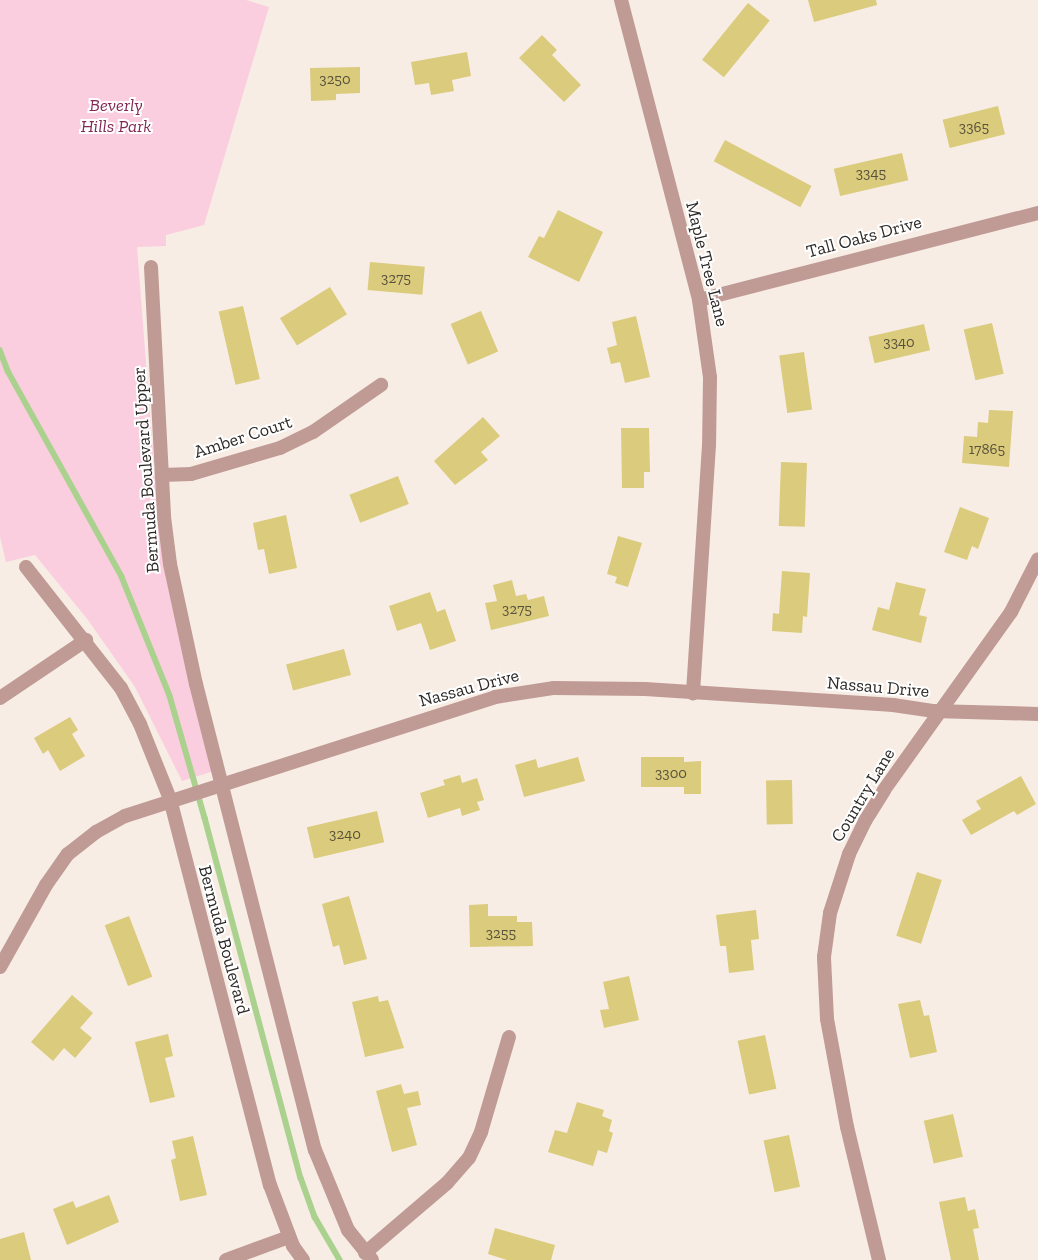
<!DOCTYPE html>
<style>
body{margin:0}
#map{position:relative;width:1038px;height:1260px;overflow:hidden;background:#f7ede4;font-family:"Zilla Slab",serif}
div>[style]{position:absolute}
.green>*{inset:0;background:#fbcedf}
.stream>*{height:5.5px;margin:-2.75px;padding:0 2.75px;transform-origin:2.75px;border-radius:2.75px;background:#aad28e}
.building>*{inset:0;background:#dbcb7c;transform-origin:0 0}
.minor>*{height:14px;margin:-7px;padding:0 7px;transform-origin:7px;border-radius:7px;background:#c09b95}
span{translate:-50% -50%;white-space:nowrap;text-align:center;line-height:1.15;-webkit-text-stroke:4px #fff;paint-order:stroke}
.number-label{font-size:15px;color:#58513b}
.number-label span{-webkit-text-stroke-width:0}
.park-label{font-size:18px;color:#832955;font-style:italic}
.street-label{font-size:18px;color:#2c2825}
</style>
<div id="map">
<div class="green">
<div style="clip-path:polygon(0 0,246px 0,269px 7px,204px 225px,166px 235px,166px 246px,137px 247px,160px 542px,214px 771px,182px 781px,135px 687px,88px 620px,35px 555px,6px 562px,0 537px)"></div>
</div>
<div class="stream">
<div style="left:0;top:350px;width:22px;rotate:69deg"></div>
<div style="left:8px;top:371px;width:235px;rotate:61deg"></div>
<div style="left:122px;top:577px;width:128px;rotate:68deg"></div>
<div style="left:170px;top:696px;width:127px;rotate:74deg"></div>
<div style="left:205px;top:818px;width:373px;rotate:75.1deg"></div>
<div style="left:301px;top:1178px;width:41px;rotate:70.3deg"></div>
<div style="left:315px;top:1217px;width:50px;rotate:59.8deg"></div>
</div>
<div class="building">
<div style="clip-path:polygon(808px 0,876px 0,877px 5px,814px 22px)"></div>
<div style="left:748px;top:3px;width:28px;height:73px;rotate:39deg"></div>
<div style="clip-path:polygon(542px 35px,557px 50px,552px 55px,581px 85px,564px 102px,519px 58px)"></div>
<div style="clip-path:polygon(467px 52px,471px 76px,452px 80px,454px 91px,431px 95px,429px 83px,415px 85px,411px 62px)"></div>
<div style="clip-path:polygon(360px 67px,360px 93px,336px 94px,336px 100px,311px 101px,310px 68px)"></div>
<div style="left:998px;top:106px;width:29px;height:57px;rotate:76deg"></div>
<div style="left:725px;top:140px;width:98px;height:24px;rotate:28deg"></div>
<div style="left:902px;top:153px;width:28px;height:70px;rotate:77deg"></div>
<div style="clip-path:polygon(558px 210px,603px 232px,579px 282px,528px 257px,539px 236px,544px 238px)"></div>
<div style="left:370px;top:262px;width:55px;height:28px;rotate:5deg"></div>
<div style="left:330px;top:287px;width:32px;height:59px;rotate:58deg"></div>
<div style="left:243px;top:306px;width:75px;height:25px;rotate:77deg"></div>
<div style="left:481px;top:311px;width:44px;height:33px;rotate:67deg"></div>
<div style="clip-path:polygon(636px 316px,650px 377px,625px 383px,620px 362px,611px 364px,607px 348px,617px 345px,612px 322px)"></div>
<div style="left:992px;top:323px;width:52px;height:29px;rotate:77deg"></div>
<div style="left:924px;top:324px;width:27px;height:57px;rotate:77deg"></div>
<div style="left:804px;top:352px;width:58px;height:25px;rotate:82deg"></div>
<div style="clip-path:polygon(989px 410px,1013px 411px,1009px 467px,962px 463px,964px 436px,977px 437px,978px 422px,988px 423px)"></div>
<div style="clip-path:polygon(483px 417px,500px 436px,481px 452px,488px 460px,455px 485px,434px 461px)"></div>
<div style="clip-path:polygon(621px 428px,649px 428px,650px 472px,644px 472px,644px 488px,622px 488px)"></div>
<div style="left:781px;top:462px;width:26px;height:64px;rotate:2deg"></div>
<div style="left:398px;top:476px;width:30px;height:52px;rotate:69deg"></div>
<div style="clip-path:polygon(960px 507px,989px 518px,978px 549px,972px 546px,967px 560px,944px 552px)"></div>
<div style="clip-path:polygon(286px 515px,297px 568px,269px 574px,264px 549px,258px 550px,253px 523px)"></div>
<div style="clip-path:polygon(618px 536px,642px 543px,628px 587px,615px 583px,617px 577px,607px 574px)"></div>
<div style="clip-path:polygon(782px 571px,810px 573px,807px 617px,803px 616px,802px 633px,772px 631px,773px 613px,779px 614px)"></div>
<div style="clip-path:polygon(512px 580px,516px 596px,526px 594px,528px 600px,544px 596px,549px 616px,491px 630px,485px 603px,497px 601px,493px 585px)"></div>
<div style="clip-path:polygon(896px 582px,926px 589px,919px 615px,927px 617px,921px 643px,872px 630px,878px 607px,889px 610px)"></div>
<div style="clip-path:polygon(430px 592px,437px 612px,445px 609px,456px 641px,430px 650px,421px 623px,397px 631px,389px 606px)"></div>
<div style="left:344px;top:649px;width:27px;height:60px;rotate:75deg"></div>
<div style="clip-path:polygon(70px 717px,78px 730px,72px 734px,85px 756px,60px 771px,48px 750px,43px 754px,34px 738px)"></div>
<div style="clip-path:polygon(578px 757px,585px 781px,524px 797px,515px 765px,536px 759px,538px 768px)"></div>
<div style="clip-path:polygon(641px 757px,684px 757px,684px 762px,701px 761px,701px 794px,684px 794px,684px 787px,641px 787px)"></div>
<div style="clip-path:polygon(460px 775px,462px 783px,477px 778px,484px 800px,477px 802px,480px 810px,462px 816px,460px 808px,428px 818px,420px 793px,445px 785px,443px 780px)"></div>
<div style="clip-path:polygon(1021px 776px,1036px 804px,1017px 815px,1014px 811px,971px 835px,962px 820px,981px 809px,976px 801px)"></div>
<div style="left:792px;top:780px;width:44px;height:26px;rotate:89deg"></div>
<div style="left:377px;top:811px;width:32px;height:72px;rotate:77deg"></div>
<div style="left:917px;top:872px;width:26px;height:67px;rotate:18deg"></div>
<div style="clip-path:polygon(349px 896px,367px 959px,344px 965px,339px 945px,333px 947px,322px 904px)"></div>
<div style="clip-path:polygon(488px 904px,488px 916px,517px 916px,517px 922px,532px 922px,533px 946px,470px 947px,469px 905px)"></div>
<div style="clip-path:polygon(756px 910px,759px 939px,751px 940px,754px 970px,729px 973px,726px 946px,720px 946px,716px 915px)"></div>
<div style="left:129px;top:916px;width:65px;height:26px;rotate:69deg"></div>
<div style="clip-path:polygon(629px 976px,639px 1020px,604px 1028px,600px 1010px,609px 1009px,603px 982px)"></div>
<div style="clip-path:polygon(72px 995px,93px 1013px,80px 1028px,92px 1038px,75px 1058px,64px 1048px,53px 1061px,31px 1042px)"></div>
<div style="clip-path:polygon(378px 996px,379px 1002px,388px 1000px,404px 1048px,365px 1057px,352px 1002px)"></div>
<div style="clip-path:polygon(920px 1000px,924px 1016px,929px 1015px,937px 1052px,910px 1058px,898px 1004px)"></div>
<div style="clip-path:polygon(168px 1034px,173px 1056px,165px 1058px,175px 1097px,150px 1103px,135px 1042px)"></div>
<div style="left:765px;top:1035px;width:55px;height:28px;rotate:78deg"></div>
<div style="clip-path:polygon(401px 1084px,404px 1094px,418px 1091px,421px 1105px,407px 1108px,417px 1145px,392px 1152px,376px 1091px)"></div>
<div style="clip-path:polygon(577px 1102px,604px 1110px,602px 1116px,612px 1120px,609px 1131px,613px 1133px,607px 1153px,598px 1150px,593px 1166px,548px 1152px,555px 1130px,567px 1133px)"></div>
<div style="left:953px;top:1114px;width:44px;height:30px;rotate:77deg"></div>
<div style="left:789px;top:1135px;width:53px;height:26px;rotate:78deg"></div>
<div style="clip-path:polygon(193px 1136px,207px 1195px,180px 1201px,171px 1160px,176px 1158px,172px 1141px)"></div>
<div style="clip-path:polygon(109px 1195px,119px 1222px,67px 1245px,53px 1209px,73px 1201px,76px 1208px)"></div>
<div style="clip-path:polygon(965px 1197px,968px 1211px,975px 1209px,979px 1228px,973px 1229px,979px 1260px,951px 1260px,939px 1202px)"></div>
<div style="clip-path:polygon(495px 1228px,555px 1245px,551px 1260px,507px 1260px,488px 1254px)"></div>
<div style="clip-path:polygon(24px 1232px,31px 1260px,0 1260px,0 1239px)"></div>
</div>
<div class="minor">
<div style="left:621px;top:0;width:310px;rotate:75.4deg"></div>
<div style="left:699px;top:300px;width:78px;rotate:81.9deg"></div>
<div style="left:710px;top:377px;width:68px;rotate:90.8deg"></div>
<div style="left:709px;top:445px;width:249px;rotate:93.7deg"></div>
<div style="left:151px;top:267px;width:250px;rotate:87deg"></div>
<div style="left:164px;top:517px;width:47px;rotate:82.7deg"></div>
<div style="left:170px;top:564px;width:123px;rotate:77.8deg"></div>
<div style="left:196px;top:684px;width:481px;rotate:75.7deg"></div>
<div style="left:315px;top:1150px;width:87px;rotate:67.6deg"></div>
<div style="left:348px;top:1230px;width:38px;rotate:51deg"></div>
<div style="left:699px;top:300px;width:350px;rotate:-14.4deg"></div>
<div style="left:162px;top:475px;width:29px;rotate:-2deg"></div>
<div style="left:191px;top:474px;width:93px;rotate:-16.3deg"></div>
<div style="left:280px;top:448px;width:37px;rotate:-26deg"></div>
<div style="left:313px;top:432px;width:83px;rotate:-34.7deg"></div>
<div style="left:26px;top:567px;width:154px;rotate:51.9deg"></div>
<div style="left:121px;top:688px;width:41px;rotate:62.2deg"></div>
<div style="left:140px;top:724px;width:81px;rotate:68.2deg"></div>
<div style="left:170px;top:799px;width:399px;rotate:75.5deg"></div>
<div style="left:270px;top:1185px;width:65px;rotate:69.3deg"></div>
<div style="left:293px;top:1246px;width:17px;rotate:54deg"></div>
<div style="left:0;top:698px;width:104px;rotate:-34deg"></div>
<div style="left:0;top:967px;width:94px;rotate:-60.7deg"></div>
<div style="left:46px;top:885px;width:38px;rotate:-55deg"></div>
<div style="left:68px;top:854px;width:36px;rotate:-38deg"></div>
<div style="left:96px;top:832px;width:33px;rotate:-29deg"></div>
<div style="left:125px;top:816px;width:389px;rotate:-17.8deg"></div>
<div style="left:495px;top:697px;width:60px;rotate:-8.7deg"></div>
<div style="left:554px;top:688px;width:91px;rotate:0.6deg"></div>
<div style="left:645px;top:689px;width:249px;rotate:3.7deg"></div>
<div style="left:893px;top:705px;width:40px;rotate:8.5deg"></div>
<div style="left:933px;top:711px;width:105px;rotate:1.6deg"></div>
<div style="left:365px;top:1253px;width:108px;rotate:-40.5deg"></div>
<div style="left:447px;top:1183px;width:33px;rotate:-49deg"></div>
<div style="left:469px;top:1158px;width:29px;rotate:-65deg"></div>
<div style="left:481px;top:1132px;width:99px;rotate:-73.6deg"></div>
<div style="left:226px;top:1260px;width:67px;rotate:-20.1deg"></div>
<div style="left:879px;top:1260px;width:137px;rotate:-103.5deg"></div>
<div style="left:847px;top:1127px;width:110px;rotate:-100.5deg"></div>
<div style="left:827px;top:1019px;width:62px;rotate:-92.8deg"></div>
<div style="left:824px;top:957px;width:44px;rotate:-82.2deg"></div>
<div style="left:830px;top:913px;width:62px;rotate:-72.1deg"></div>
<div style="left:849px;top:854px;width:37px;rotate:-64deg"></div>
<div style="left:865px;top:821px;width:36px;rotate:-58deg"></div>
<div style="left:884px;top:790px;width:219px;rotate:-54.5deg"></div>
<div style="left:1011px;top:612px;width:59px;rotate:-63deg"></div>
</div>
<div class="number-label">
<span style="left:335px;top:80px">3250</span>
<span style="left:974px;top:128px">3365</span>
<span style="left:871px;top:174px">3345</span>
<span style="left:396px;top:279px">3275</span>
<span style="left:899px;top:343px">3340</span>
<span style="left:987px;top:450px">17865</span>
<span style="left:517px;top:610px">3275</span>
<span style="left:671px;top:774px">3300</span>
<span style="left:345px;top:835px">3240</span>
<span style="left:501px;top:934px">3255</span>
</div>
<div class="park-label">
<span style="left:116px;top:116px">Beverly<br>Hills Park</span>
</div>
<div class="street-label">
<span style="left:864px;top:237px;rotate:-15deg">Tall Oaks Drive</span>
<span style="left:707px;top:264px;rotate:76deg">Maple Tree Lane</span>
<span style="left:243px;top:437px;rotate:-18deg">Amber Court</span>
<span style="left:146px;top:470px;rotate:-94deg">Bermuda Boulevard Upper</span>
<span style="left:878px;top:687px;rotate:5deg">Nassau Drive</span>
<span style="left:469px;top:688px;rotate:-15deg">Nassau Drive</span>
<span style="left:863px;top:795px;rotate:-59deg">Country Lane</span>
<span style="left:224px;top:940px;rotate:75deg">Bermuda Boulevard</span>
</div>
</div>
